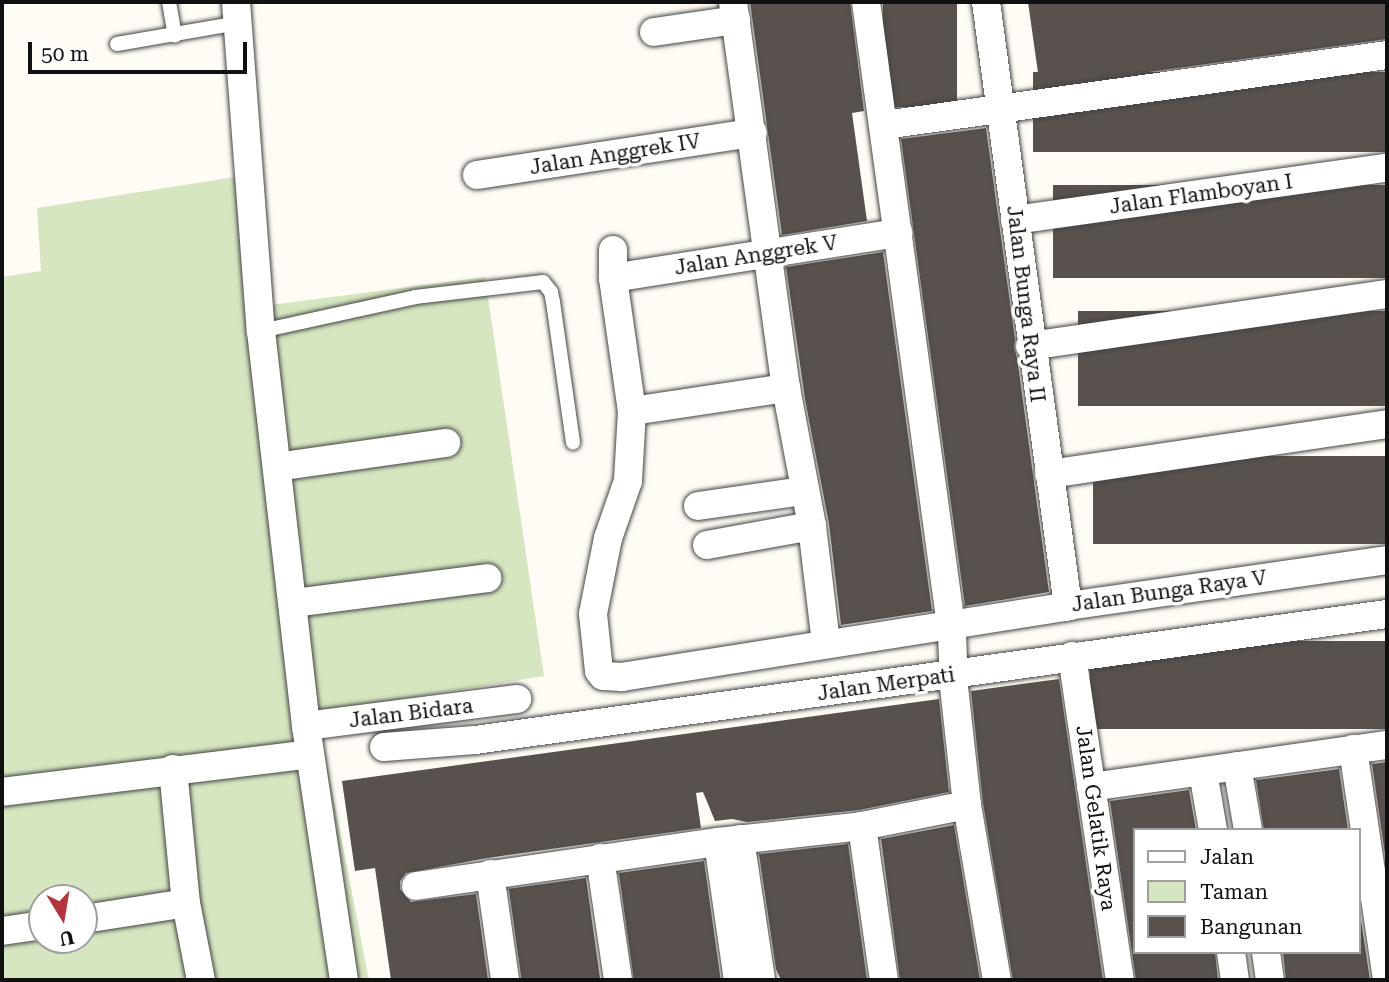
<!DOCTYPE html>
<style>
body{margin:0}
#map{position:relative;width:1389px;height:982px;overflow:hidden;background:#fefcf4;font-family:"Roboto Serif",serif}
div>[style]{position:absolute}
.green>*{inset:0;background:#d5e6c0}
.building>*{inset:0;background:#58514d;transform-origin:0 0}
.roads{filter:drop-shadow(0 0 2px #434343) drop-shadow(0 0 2px #434343)}
.lane>*{height:14px;margin:-7px;padding:0 7px;transform-origin:7px;border-radius:7px;background:#fff}
.street>*{height:28px;margin:-14px;padding:0 14px;transform-origin:14px;border-radius:14px;background:#fff}
span{translate:-50% -50%;white-space:nowrap;text-align:center;line-height:1.15;-webkit-text-stroke:7px #fff;paint-order:stroke}
.street-label{font-size:21px;color:#101010}
.frame{position:absolute;inset:0;border:4px solid #101010;pointer-events:none}
.legend{position:absolute;left:1133px;top:828px;width:228px;height:126px;box-sizing:border-box;background:#fff;border:2px solid #9f9f9f;margin:0;padding:9px 12px;list-style:none;font-size:21px;color:#101010}
.legend li{display:flex;align-items:center;gap:14px;height:35px}
.legend b{width:35px;border:2px solid #9f9f9f}
.north{position:absolute;left:28px;top:884px;width:70px;height:70px;box-sizing:border-box;background:#fff;border:2px solid #9f9f9f;border-radius:50%;rotate:169deg;font-size:19px;font-weight:700;line-height:28px;text-align:center;color:#101010}
.north::after{content:'';display:block;margin:auto;width:24px;height:32px;background:#b4343e;clip-path:polygon(50% 0,100% 100%,50% 72%,0 100%)}
.scale{position:absolute;left:28px;top:42px;width:219px;height:32px;box-sizing:border-box;border:4px solid #101010;border-top:0;padding-left:9px;font-size:21px;line-height:24px;white-space:nowrap;color:#101010;-webkit-text-stroke:5px #fff;paint-order:stroke}
</style>
<div id="map">
<div class="green">
<div style="clip-path:polygon(evenodd,248px 175px,271px 305px,485px 277px,544px 676px,317px 713px,369px 980px,2px 980px,2px 277px,41px 271px,37px 208px,248px 175px,42px 898px,84px 898px,84px 940px,42px 940px,42px 898px)"></div>
</div>
<div class="building">
<div style="clip-path:polygon(750px 2px,850px 2px,864px 111px,852px 113px,867px 221px,782px 235px)"></div>
<div style="left:883px;top:2px;width:74px;height:105px"></div>
<div style="clip-path:polygon(1028px 2px,1387px 2px,1387px 39px,1040px 87px)"></div>
<div style="left:1387px;top:72px;width:80px;height:354px;rotate:90deg"></div>
<div style="clip-path:polygon(986px 128px,1015px 339px,1014px 348px,1017px 357px,1049px 592px,965px 606px,901px 139px)"></div>
<div style="left:1387px;top:185px;width:93px;height:334px;rotate:90deg"></div>
<div style="clip-path:polygon(883px 252px,932px 611px,841px 625px,829px 524px,805px 399px,786px 267px)"></div>
<div style="left:1387px;top:311px;width:95px;height:309px;rotate:90deg"></div>
<div style="left:1387px;top:456px;width:88px;height:294px;rotate:90deg"></div>
<div style="left:1387px;top:641px;width:88px;height:297px;rotate:90deg"></div>
<div style="clip-path:polygon(1059px 679px,1103px 980px,1013px 980px,983px 803px,971px 691px)"></div>
<div style="clip-path:polygon(939px 699px,949px 792px,859px 810px,747px 822px,732px 819px,715px 821px,703px 792px,696px 793px,701px 828px,487px 858px,406px 873px,400px 881px,400px 889px,411px 902px,476px 894px,488px 980px,391px 980px,375px 868px,355px 871px,342px 781px)"></div>
<div style="clip-path:polygon(1387px 762px,1387px 868px,1372px 764px)"></div>
<div style="clip-path:polygon(1339px 769px,1348px 830px,1264px 830px,1256px 780px)"></div>
<div style="clip-path:polygon(1189px 790px,1196px 830px,1135px 830px,1135px 952px,1215px 952px,1218px 980px,1136px 980px,1110px 801px)"></div>
<div style="clip-path:polygon(954px 825px,980px 980px,900px 980px,881px 839px)"></div>
<div style="clip-path:polygon(848px 844px,867px 980px,781px 980px,776px 969px,759px 854px)"></div>
<div style="left:704px;top:861px;width:120px;height:86px;rotate:82deg"></div>
<div style="left:586px;top:878px;width:103px;height:78px;rotate:82deg"></div>
<div style="clip-path:polygon(1359px 906px,1370px 980px,1286px 980px,1283px 952px,1359px 952px)"></div>
</div>
<div class="roads">
<div class="lane">
<div style="left:169px;top:2px;width:34px;rotate:80deg"></div>
<div style="left:117px;top:44px;width:124px;rotate:-9.8deg"></div>
<div style="left:261px;top:331px;width:158px;rotate:-12.4deg"></div>
<div style="left:415px;top:297px;width:129px;rotate:-6.7deg"></div>
<div style="left:543px;top:282px;width:13px;rotate:51deg"></div>
<div style="left:551px;top:292px;width:10px;rotate:79deg"></div>
<div style="left:553px;top:302px;width:142px;rotate:81.9deg"></div>
</div>
<div class="street">
<div style="left:236px;top:2px;width:330px;rotate:85.7deg"></div>
<div style="left:261px;top:331px;width:398px;rotate:83.5deg"></div>
<div style="left:306px;top:726px;width:257px;rotate:81.5deg"></div>
<div style="left:733px;top:2px;width:390px;rotate:82.2deg"></div>
<div style="left:786px;top:388px;width:140px;rotate:79.3deg"></div>
<div style="left:812px;top:526px;width:118px;rotate:83.2deg"></div>
<div style="left:866px;top:2px;width:637px;rotate:82.24deg"></div>
<div style="left:952px;top:633px;width:54px;rotate:87.9deg"></div>
<div style="left:954px;top:687px;width:119px;rotate:83.7deg"></div>
<div style="left:967px;top:805px;width:178px;rotate:80.3deg"></div>
<div style="left:986px;top:2px;width:610px;rotate:82.27deg"></div>
<div style="left:654px;top:32px;width:83px;rotate:-8.3deg"></div>
<div style="left:884px;top:125px;width:508px;rotate:-7.92deg"></div>
<div style="left:477px;top:175px;width:279px;rotate:-8.7deg"></div>
<div style="left:1015px;top:220px;width:376px;rotate:-8deg"></div>
<div style="left:613px;top:250px;width:28px;rotate:90deg"></div>
<div style="left:613px;top:278px;width:134px;rotate:81.9deg"></div>
<div style="left:632px;top:411px;width:70px;rotate:93.3deg"></div>
<div style="left:628px;top:481px;width:60px;rotate:109.3deg"></div>
<div style="left:608px;top:538px;width:77px;rotate:101.2deg"></div>
<div style="left:593px;top:614px;width:57px;rotate:84deg"></div>
<div style="left:599px;top:671px;width:6px;rotate:51deg"></div>
<div style="left:603px;top:676px;width:19px;rotate:3deg"></div>
<div style="left:622px;top:677px;width:452px;rotate:-9deg"></div>
<div style="left:1068px;top:606px;width:322px;rotate:-8.2deg"></div>
<div style="left:613px;top:278px;width:289px;rotate:-9deg"></div>
<div style="left:1030px;top:346px;width:361px;rotate:-8.3deg"></div>
<div style="left:632px;top:411px;width:156px;rotate:-8.5deg"></div>
<div style="left:277px;top:467px;width:171px;rotate:-8.1deg"></div>
<div style="left:1049px;top:474px;width:342px;rotate:-8.4deg"></div>
<div style="left:698px;top:506px;width:107px;rotate:-8.1deg"></div>
<div style="left:707px;top:545px;width:107px;rotate:-10.3deg"></div>
<div style="left:293px;top:603px;width:196px;rotate:-7.3deg"></div>
<div style="left:1072px;top:656px;width:328px;rotate:81.6deg"></div>
<div style="left:306px;top:726px;width:213px;rotate:-7.3deg"></div>
<div style="left:384px;top:747px;width:91px;rotate:-4.4deg"></div>
<div style="left:475px;top:740px;width:921px;rotate:-7.87deg"></div>
<div style="left:1353px;top:749px;width:233px;rotate:81.6deg"></div>
<div style="left:1237px;top:766px;width:65px;rotate:80.2deg"></div>
<div style="left:173px;top:769px;width:135px;rotate:84.5deg"></div>
<div style="left:186px;top:903px;width:78px;rotate:79deg"></div>
<div style="left:1203px;top:772px;width:59px;rotate:80.2deg"></div>
<div style="left:1091px;top:787px;width:299px;rotate:-8.1deg"></div>
<div style="left:2px;top:792px;width:310px;rotate:-7deg"></div>
<div style="left:862px;top:826px;width:156px;rotate:81.9deg"></div>
<div style="left:740px;top:839px;width:143px;rotate:81.5deg"></div>
<div style="left:718px;top:842px;width:139px;rotate:81.8deg"></div>
<div style="left:600px;top:858px;width:123px;rotate:81.6deg"></div>
<div style="left:490px;top:874px;width:107px;rotate:81.9deg"></div>
<div style="left:416px;top:886px;width:305px;rotate:-8.3deg"></div>
<div style="left:718px;top:842px;width:145px;rotate:-6.3deg"></div>
<div style="left:862px;top:826px;width:107px;rotate:-11.3deg"></div>
<div style="left:84px;top:919px;width:103px;rotate:-8.9deg"></div>
<div style="left:2px;top:931px;width:40px;rotate:-8.5deg"></div>
<div style="left:1231px;top:952px;width:28px;rotate:82deg"></div>
<div style="left:1266px;top:952px;width:28px;rotate:82deg"></div>
</div>
</div>
<div class="street-label">
<span style="left:615px;top:154px;rotate:-9deg">Jalan Anggrek IV</span>
<span style="left:1201px;top:194px;rotate:-8deg">Jalan Flamboyan I</span>
<span style="left:756px;top:255px;rotate:-9deg">Jalan Anggrek V</span>
<span style="left:1026px;top:304px;rotate:83deg">Jalan Bunga Raya II</span>
<span style="left:1169px;top:591px;rotate:-8deg">Jalan Bunga Raya V</span>
<span style="left:886px;top:684px;rotate:-8deg">Jalan Merpati</span>
<span style="left:411px;top:713px;rotate:-7deg">Jalan Bidara</span>
<span style="left:1096px;top:818px;rotate:82deg">Jalan Gelatik Raya</span>
</div>
<div class="frame"></div>
<ul class="legend">
<li><b style="height:9px;background:#fff"></b>Jalan</li>
<li><b style="height:19px;background:#d5e6c0"></b>Taman</li>
<li><b style="height:19px;background:#58514d"></b>Bangunan</li>
</ul>
<div class="north">U</div>
<div class="scale">50 m</div>
</div>
